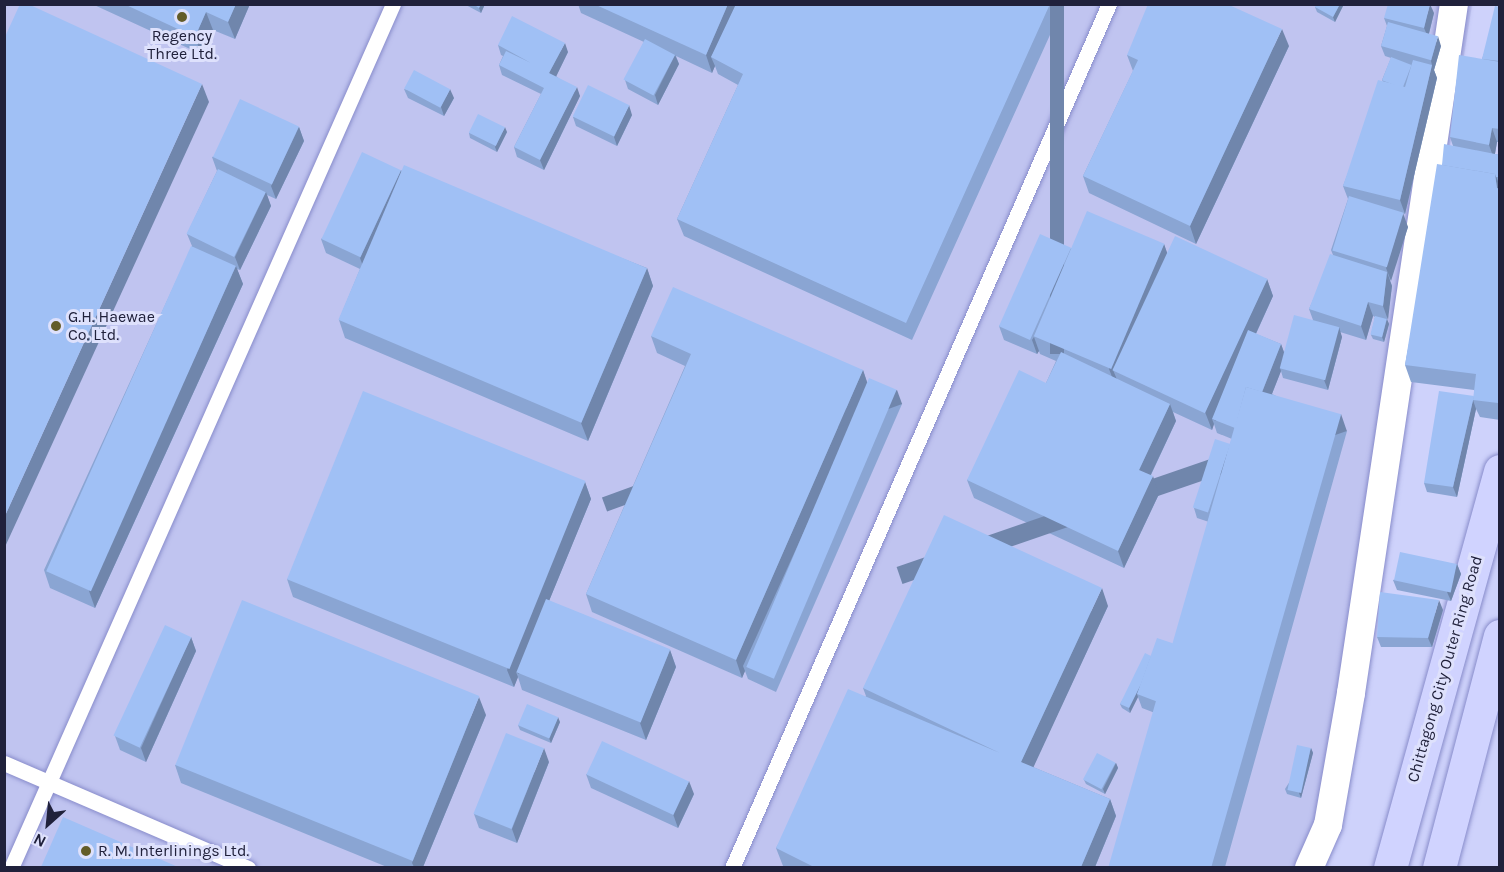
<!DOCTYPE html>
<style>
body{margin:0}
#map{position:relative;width:1504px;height:872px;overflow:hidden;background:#ced2fb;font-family:Karla,sans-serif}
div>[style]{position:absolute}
.built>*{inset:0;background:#c0c4f0}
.roads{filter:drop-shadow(0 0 2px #888ccb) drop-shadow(0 0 2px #888ccb)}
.lane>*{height:15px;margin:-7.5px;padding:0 7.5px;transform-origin:7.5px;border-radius:7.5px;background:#fff}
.street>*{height:28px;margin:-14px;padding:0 14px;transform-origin:14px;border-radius:14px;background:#fff}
.primary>*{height:33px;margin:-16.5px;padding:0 16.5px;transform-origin:16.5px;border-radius:16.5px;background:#d0d3ff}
.wall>*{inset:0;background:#8aa5d3}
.shaded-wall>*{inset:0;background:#7086ac;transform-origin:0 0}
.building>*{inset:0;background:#a0c0f5;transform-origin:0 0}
.dots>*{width:16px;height:16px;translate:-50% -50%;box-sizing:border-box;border:3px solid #dee1fc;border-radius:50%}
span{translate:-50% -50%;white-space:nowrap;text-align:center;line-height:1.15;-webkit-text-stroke:6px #dee1fc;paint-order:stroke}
.poi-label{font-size:16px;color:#20213b}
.left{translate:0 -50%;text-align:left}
.street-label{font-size:16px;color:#20213b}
.frame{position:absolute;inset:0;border:6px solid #20213b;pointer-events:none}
.north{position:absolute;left:18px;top:794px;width:60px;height:60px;-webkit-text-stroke:4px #dee1fc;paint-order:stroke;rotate:207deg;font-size:16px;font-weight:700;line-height:24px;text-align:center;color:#20213b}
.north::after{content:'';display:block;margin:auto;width:21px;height:27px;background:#20213b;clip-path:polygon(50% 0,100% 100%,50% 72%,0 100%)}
</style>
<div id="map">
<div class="built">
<div style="clip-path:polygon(5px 5px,1472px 5px,1346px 798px,1320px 867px,5px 868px)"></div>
</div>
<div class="roads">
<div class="lane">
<div style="left:4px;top:763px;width:266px;rotate:23.3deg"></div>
<div style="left:11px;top:868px;width:945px;rotate:-66.15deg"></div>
<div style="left:732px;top:868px;width:943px;rotate:-66.43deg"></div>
</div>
<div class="street">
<div style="left:1309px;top:868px;width:47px;rotate:-66.2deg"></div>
<div style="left:1328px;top:825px;width:134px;rotate:-80.1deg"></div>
<div style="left:1351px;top:693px;width:697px;rotate:-81.5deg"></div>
</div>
<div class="primary">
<div style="left:1390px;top:868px;width:412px;rotate:-74.5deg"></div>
<div style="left:1439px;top:868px;width:240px;rotate:-75.3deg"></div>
</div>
</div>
<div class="wall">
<div style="clip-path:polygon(92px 4px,250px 4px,235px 39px,213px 30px,201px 54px)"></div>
<div style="clip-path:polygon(464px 4px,485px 4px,481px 13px)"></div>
<div style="clip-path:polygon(578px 4px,1064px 4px,912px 340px,684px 236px,677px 219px,738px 85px,718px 74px,715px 66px,712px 73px,676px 56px,679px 64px,658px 105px,628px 89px,625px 80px,644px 42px,581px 13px)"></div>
<div style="clip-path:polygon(1344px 4px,1335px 22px,1317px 12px,1315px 7px)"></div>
<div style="clip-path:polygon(1500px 7px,1500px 142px,1497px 142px,1495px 154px,1500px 155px,1500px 420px,1480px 417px,1476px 409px,1457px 497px,1427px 492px,1424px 483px,1474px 396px,1474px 390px,1411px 382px,1405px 365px,1442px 165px,1453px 146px,1450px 137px,1482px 59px)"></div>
<div style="clip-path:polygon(1434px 13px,1429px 34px,1441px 46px,1434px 70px,1437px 78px,1405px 214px,1399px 212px,1408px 227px,1390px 281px,1392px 286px,1387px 320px,1389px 324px,1384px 342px,1373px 339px,1371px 335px,1375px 317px,1373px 316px,1366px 340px,1340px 332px,1342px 337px,1328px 390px,1283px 378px,1281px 371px,1272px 394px,1347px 431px,1225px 867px,1112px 867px,1155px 713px,1142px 708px,1138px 697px,1130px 713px,1122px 708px,1120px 704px,1151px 656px,1175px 644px,1209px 522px,1197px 518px,1194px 508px,1230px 444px,1232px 439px,1217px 433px,1214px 424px,1212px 430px,1173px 412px,1176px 421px,1151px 475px,1159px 494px,1124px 568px,974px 498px,967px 480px,1046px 383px,1056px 361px,1040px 354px,1039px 351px,1037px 354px,1004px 340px,999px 326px,1071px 248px,1164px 244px,1167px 253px,1267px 279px,1273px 296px,1256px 334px,1281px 344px,1284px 352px,1313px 320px,1309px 309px,1333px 255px,1331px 250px,1348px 199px,1343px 186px,1383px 82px,1382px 80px,1391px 58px,1385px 56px,1381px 46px,1387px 26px,1384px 18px)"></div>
<div style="clip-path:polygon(498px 45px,568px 52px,556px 76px,580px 96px,544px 170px,517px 157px,514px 147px,541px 94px,502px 75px,499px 65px,503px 56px,501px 55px)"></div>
<div style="clip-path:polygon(1289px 46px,1196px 244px,1089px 193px,1083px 176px,1133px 71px,1127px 55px)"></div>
<div style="clip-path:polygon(404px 89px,454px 98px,444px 116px,408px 98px)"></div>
<div style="clip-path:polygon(632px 115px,617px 146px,576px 126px,573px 117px)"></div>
<div style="clip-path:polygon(299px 127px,304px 141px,276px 199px,267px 195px,271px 206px,240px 270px,237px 269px,243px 284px,95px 608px,50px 588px,44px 570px,192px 246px,187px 234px,217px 171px,212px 157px)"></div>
<div style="clip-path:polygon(507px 132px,497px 152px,470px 138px,469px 133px)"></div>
<div style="clip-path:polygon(401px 170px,402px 172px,647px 268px,653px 286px,588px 441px,345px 338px,339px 320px,360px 269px,326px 253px,321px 239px)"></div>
<div style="clip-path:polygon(651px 336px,863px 370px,867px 382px,902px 404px,776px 692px,748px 679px,745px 671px,742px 678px,592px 612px,586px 594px,685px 366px,657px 353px)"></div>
<div style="clip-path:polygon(585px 482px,591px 499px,549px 601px,670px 650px,676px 667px,646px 740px,522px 690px,518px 677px,514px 687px,293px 597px,287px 579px)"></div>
<div style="clip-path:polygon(1457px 564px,1461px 574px,1451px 601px,1397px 590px,1393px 580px)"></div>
<div style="clip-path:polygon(1108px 606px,1033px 767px,1110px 799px,1116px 816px,1095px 867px,786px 867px,783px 866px,776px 848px,866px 696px,863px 688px)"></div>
<div style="clip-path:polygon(1443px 610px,1432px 647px,1381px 647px,1377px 637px)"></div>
<div style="clip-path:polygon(191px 637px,196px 651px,146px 762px,120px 750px,115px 736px)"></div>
<div style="clip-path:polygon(486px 715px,423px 867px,387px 867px,181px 783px,175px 765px)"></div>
<div style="clip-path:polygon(560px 722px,551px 743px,520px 730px,518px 725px)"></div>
<div style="clip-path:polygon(1311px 748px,1313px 753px,1301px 798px,1287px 794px,1285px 789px)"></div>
<div style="clip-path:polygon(549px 762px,517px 843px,479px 828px,474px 814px)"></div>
<div style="clip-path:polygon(1116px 763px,1118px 768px,1105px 794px,1086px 784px,1084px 780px)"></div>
<div style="clip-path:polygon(586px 774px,694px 794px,678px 828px,591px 788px)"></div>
</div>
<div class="shaded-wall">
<div style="clip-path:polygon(236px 4px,250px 4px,235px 39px,228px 22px)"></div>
<div style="clip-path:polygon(481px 4px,485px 4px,481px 13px,479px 8px)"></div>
<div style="clip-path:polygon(728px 4px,743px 4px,711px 57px,715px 66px,712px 73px,706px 55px)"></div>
<div style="left:1050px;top:4px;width:14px;height:350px"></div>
<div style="clip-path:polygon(1340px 4px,1344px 4px,1335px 22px,1333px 17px)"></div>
<div style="clip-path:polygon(1430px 4px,1434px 13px,1428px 37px,1424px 28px)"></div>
<div style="clip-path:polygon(206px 12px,213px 30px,201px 54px,195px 37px)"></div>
<div style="clip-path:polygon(1282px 29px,1289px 46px,1196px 244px,1190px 226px)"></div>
<div style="clip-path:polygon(1438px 36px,1441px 46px,1434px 70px,1437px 78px,1405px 214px,1400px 200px,1432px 65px,1431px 61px)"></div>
<div style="clip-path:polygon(565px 43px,568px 52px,553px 83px,549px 73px)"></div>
<div style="clip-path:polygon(675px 55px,679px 64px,658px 105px,655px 95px)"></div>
<div style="clip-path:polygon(202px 84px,209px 102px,4px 549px,4px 518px)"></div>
<div style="clip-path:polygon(577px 87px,580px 96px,544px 170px,540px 160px)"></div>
<div style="clip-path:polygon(450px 89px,454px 98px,444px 116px,441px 107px)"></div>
<div style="clip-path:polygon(629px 105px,632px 115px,617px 146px,614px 137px)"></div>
<div style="clip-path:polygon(299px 127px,304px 141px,276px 199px,271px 186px)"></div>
<div style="clip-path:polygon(505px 127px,507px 132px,497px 152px,495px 147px)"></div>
<div style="clip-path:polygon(1492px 128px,1497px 142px,1494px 159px,1489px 145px)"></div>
<div style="clip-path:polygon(401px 170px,406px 184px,365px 272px,360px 258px)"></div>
<div style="clip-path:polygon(1495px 174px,1500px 186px,1500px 196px,1497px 188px)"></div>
<div style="clip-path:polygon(266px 192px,271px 206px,240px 270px,235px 257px)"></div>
<div style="clip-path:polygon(1403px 213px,1408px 227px,1391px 281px,1386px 268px)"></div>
<div style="clip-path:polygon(1164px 244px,1170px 261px,1113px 370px,1118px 382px,1116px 387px,1109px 369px)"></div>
<div style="clip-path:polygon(236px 266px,243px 284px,95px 608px,89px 591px)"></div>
<div style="clip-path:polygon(647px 268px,653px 286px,588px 441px,581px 423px)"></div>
<div style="clip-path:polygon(1387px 272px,1392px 286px,1388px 320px,1383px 306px)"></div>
<div style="clip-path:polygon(1267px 279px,1273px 296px,1216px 421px,1212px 419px,1214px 424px,1212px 430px,1205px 412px)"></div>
<div style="clip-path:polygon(1368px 302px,1373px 316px,1366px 340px,1361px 326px)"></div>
<div style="clip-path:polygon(1387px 319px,1389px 324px,1384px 342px,1382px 337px)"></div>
<div style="clip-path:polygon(1339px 327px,1342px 337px,1328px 390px,1324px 380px)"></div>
<div style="clip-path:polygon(1034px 337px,1039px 351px,1037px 354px,1032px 340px)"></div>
<div style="clip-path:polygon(1281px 344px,1286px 358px,1280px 368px,1281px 371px,1266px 409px,1261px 395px)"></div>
<div style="clip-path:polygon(863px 370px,869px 388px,743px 666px,745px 671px,742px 678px,736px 660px)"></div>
<div style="left:897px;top:390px;width:15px;height:314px;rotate:70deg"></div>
<div style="clip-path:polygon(1473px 400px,1476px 409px,1457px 497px,1453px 487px)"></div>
<div style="clip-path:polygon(1170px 404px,1176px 421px,1145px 487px,1139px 470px)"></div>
<div style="left:1341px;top:414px;width:18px;height:470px;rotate:71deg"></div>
<div style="clip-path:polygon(1153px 476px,1159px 494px,1124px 568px,1118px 551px)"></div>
<div style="clip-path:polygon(585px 482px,591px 499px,519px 674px,516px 672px,518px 677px,514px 687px,507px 670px)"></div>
<div style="clip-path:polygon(1457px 564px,1461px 574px,1451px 601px,1447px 592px)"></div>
<div style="clip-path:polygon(1102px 588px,1108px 606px,1028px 779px,1021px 762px)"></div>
<div style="clip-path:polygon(1439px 600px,1443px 610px,1432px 647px,1428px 638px)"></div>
<div style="clip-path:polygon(191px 637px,196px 651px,146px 762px,141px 748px)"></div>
<div style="clip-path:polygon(670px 650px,676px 667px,646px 740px,640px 723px)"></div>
<div style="clip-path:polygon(1154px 658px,1137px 694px,1138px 697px,1130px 713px,1129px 708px)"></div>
<div style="clip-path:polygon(479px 697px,486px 715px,423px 867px,414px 867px,412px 863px)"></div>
<div style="clip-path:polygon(558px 717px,560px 722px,551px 743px,549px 738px)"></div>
<div style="clip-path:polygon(544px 748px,549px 762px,517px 843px,512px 829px)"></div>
<div style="clip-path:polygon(1311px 748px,1313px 753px,1301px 798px,1299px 793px)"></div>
<div style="clip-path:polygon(1116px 763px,1118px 768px,1105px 794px,1103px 789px)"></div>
<div style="clip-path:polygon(689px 781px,694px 794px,678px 828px,673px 814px)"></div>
<div style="clip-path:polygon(1110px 799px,1116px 816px,1095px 867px,1081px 867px)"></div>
</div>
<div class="building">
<div style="clip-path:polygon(20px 4px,28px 4px,202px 84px,4px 518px,4px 39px)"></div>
<div style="clip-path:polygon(124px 4px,236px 4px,228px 22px,206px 12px,195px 37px)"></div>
<div style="clip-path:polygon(473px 4px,481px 4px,479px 8px)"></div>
<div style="clip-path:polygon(594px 4px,728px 4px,706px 55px)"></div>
<div style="clip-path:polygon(736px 4px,1050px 4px,906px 323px,677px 219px,743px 74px,711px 57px)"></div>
<div style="clip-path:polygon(1148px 4px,1227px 4px,1282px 29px,1190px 226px,1083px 176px,1138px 60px,1127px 55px)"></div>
<div style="clip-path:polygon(1316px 4px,1340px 4px,1333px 17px,1315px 7px)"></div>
<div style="clip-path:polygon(1388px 4px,1430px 4px,1424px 28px,1384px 18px)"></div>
<div style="clip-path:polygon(1495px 6px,1500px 7px,1500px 61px,1482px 59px)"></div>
<div style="clip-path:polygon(512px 16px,565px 43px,549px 73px,577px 87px,540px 160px,514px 147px,544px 88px,499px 65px,506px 51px,531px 63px,498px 45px)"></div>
<div style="left:1388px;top:22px;width:52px;height:25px;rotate:16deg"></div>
<div style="left:645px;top:39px;width:34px;height:46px;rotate:28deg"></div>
<div style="clip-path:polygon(1459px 55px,1500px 62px,1500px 129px,1492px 128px,1489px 145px,1450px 137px)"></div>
<div style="left:1391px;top:57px;width:22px;height:25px;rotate:21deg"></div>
<div style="clip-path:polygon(1413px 60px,1432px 65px,1400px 200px,1343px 186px,1378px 80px,1405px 87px)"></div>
<div style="left:414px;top:70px;width:41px;height:21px;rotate:28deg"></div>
<div style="left:588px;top:85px;width:46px;height:35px;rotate:26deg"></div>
<div style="left:240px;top:99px;width:65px;height:64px;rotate:25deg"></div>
<div style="left:478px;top:114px;width:30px;height:21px;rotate:26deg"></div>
<div style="clip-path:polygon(1444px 144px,1500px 155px,1500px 177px,1496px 177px,1495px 174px,1442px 165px)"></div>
<div style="left:362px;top:152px;width:43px;height:96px;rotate:25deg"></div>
<div style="clip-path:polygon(1437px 164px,1495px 174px,1497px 188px,1500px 189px,1500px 391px,1498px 403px,1473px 400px,1476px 374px,1405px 365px)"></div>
<div style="left:404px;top:165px;width:264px;height:168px;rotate:23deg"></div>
<div style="left:218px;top:169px;width:53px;height:72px;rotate:26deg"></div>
<div style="left:1349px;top:196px;width:57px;height:57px;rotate:17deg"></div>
<div style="left:1087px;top:211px;width:84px;height:136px;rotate:23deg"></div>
<div style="left:1040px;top:234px;width:34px;height:101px;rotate:24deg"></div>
<div style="left:1175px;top:236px;width:102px;height:148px;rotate:25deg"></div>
<div style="left:191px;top:246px;width:49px;height:356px;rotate:24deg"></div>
<div style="clip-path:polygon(1330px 254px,1387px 272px,1383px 306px,1368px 302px,1361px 326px,1309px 309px)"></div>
<div style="clip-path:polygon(673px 287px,863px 370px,736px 660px,586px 594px,691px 354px,651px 336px)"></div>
<div style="left:1294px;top:315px;width:47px;height:55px;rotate:15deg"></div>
<div style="left:1375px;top:316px;width:12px;height:19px;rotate:14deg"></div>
<div style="clip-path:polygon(1248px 330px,1281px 344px,1262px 392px,1246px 387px,1235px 428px,1212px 419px)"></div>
<div style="clip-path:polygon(1061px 352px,1170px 404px,1139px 470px,1153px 476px,1118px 551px,967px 480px,1019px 370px,1046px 383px)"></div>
<div style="left:869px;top:378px;width:30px;height:314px;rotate:23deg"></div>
<div style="left:1246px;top:387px;width:99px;height:498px;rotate:16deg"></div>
<div style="left:363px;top:391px;width:240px;height:203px;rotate:22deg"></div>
<div style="clip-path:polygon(1439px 391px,1474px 396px,1453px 487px,1424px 483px)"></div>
<div style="left:1215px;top:439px;width:16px;height:72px;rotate:18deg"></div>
<div style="clip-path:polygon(944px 515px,1102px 588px,1021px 762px,1110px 799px,1081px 867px,814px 867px,776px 848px,848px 689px,1000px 753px,863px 688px)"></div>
<div style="left:1400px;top:552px;width:58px;height:29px;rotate:12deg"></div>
<div style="clip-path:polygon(1380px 592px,1439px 600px,1428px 638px,1377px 637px)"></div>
<div style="left:546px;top:599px;width:134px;height:79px;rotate:22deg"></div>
<div style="left:242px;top:600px;width:256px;height:178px;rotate:22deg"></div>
<div style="left:165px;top:625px;width:29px;height:122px;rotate:25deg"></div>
<div style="clip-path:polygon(1157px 638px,1175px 644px,1158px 702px,1137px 694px)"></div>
<div style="clip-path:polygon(1145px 653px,1151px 656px,1141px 684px,1129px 708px,1120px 704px)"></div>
<div style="left:527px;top:704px;width:34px;height:23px;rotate:23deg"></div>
<div style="left:506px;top:733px;width:41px;height:87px;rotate:22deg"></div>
<div style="left:602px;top:741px;width:96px;height:37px;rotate:25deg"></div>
<div style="left:1297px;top:745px;width:14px;height:46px;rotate:12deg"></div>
<div style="left:1097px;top:753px;width:21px;height:30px;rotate:28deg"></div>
<div style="clip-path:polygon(63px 817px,178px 867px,41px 867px)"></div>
</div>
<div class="dots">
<div style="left:182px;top:17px;background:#635c28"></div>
<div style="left:56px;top:326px;background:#635c28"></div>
<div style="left:86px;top:851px;background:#635c28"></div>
</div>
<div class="poi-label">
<span style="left:182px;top:45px">Regency<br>Three Ltd.</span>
<span class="left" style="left:68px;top:326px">G.H. Haewae<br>Co. Ltd.</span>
<span class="left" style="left:98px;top:851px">R. M. Interlinings Ltd.</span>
</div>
<div class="street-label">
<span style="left:1445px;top:669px;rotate:-74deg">Chittagong City Outer Ring Road</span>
</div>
<div class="frame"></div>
<div class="north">N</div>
</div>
